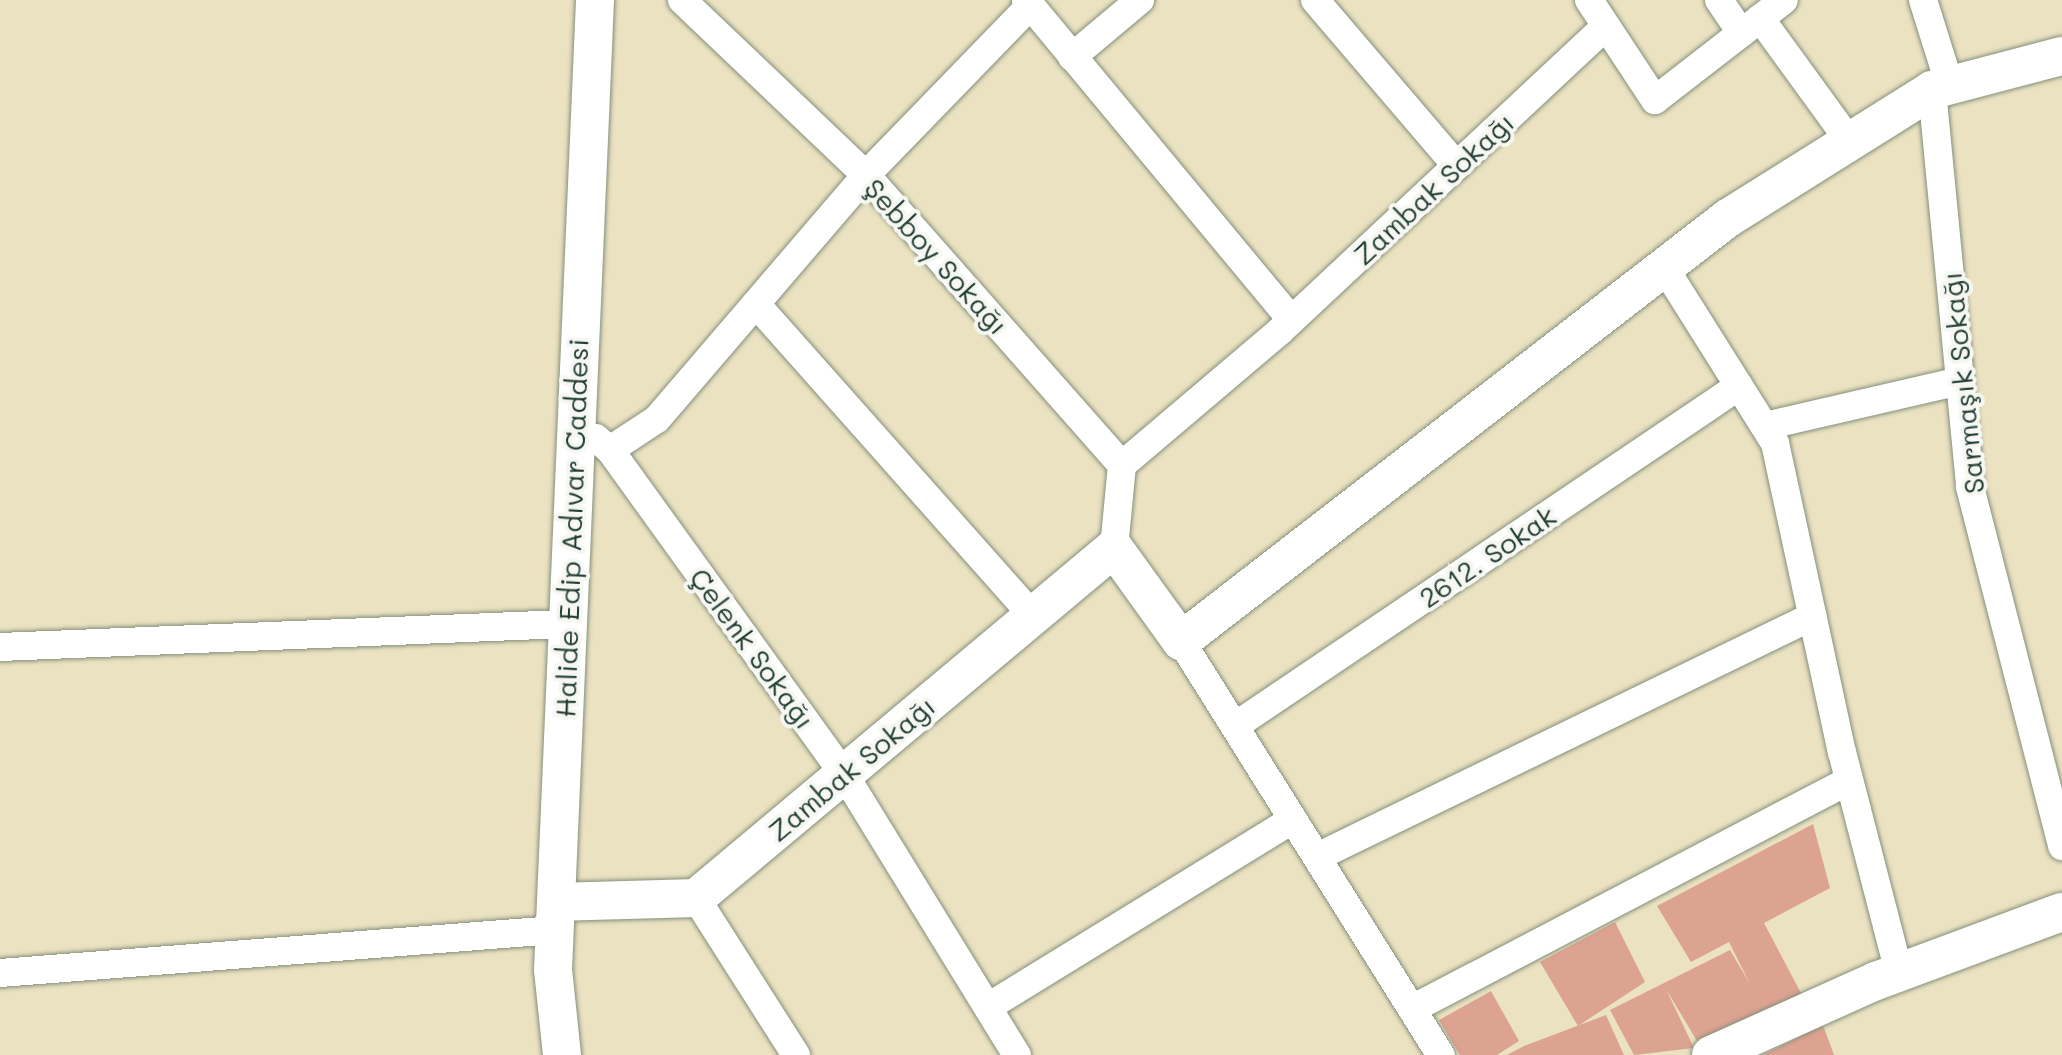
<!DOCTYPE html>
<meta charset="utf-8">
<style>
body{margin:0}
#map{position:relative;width:2062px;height:1055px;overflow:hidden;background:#ebe2c2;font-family:Mali,sans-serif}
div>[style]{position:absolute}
.building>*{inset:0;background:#dda391}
.roads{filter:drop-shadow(0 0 2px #85907b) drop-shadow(0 0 2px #85907b)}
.street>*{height:28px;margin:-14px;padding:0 14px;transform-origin:14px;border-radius:14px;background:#fff}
.secondary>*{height:38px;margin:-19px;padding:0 19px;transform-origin:19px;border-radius:19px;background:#fff}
span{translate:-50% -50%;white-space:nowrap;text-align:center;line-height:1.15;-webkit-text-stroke:8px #f6f6f2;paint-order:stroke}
.street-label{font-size:28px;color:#1f3d34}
</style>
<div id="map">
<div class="building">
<div style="clip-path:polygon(1813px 824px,1830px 888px,1764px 923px,1802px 995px,1700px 1046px,1666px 989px,1694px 1048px,1634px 1055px,1610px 1010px,1730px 950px,1750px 984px,1729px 942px,1691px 962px,1657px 906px)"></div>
<div style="clip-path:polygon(1615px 922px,1645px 982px,1578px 1026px,1540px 962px)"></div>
<div style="clip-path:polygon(1491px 991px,1519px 1041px,1497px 1055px,1460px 1055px,1439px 1020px)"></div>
<div style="clip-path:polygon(1606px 1015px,1624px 1055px,1507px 1055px,1524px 1046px)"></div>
<div style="clip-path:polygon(1823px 1025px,1834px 1055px,1763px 1055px)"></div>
</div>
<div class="roads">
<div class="street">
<div style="left:682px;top:0;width:254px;rotate:43.6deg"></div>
<div style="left:866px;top:175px;width:387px;rotate:48.6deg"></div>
<div style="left:1122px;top:465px;width:83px;rotate:95.5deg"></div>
<div style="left:1026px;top:0;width:416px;rotate:50.3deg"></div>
<div style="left:1315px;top:0;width:218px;rotate:49.5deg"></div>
<div style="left:1589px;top:0;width:120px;rotate:56.6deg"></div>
<div style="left:1655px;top:100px;width:163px;rotate:-37.8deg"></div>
<div style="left:1719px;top:0;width:40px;rotate:56deg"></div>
<div style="left:1923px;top:0;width:90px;rotate:72.6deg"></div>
<div style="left:1760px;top:18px;width:153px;rotate:54deg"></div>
<div style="left:1072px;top:57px;width:89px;rotate:-40deg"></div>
<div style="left:1932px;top:90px;width:399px;rotate:84.5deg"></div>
<div style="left:1970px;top:487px;width:371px;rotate:75.6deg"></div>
<div style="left:1664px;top:267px;width:208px;rotate:57.8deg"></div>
<div style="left:1775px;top:443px;width:316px;rotate:77.8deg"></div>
<div style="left:1842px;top:752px;width:227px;rotate:75.5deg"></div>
<div style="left:756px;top:304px;width:417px;rotate:48.4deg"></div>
<div style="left:1765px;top:426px;width:200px;rotate:-13deg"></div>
<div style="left:596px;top:438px;width:18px;rotate:41deg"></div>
<div style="left:610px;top:450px;width:56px;rotate:-33.4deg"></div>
<div style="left:657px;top:419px;width:321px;rotate:-49.4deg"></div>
<div style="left:866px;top:175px;width:235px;rotate:-45.9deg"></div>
<div style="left:610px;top:450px;width:400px;rotate:54.2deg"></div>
<div style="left:844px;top:774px;width:330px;rotate:58.4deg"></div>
<div style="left:1122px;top:465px;width:207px;rotate:-40.3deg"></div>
<div style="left:1280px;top:331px;width:446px;rotate:-43.1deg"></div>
<div style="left:1181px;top:641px;width:489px;rotate:57.9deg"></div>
<div style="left:0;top:647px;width:566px;rotate:-2.33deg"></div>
<div style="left:1235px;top:726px;width:608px;rotate:-34deg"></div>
<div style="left:1317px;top:857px;width:551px;rotate:-25.91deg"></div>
<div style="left:696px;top:898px;width:186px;rotate:57.5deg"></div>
<div style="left:0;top:973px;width:557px;rotate:-4.43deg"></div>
<div style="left:988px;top:1007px;width:358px;rotate:-31.6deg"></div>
<div style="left:1412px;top:1009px;width:493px;rotate:-27.6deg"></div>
</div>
<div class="secondary">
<div style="left:556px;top:902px;width:140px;rotate:-1.6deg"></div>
<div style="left:696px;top:898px;width:545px;rotate:-39.94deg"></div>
<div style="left:1114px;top:548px;width:115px;rotate:54.2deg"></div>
<div style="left:1181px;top:641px;width:691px;rotate:-37.72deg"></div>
<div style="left:1728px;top:218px;width:241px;rotate:-32.1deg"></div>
<div style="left:1932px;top:90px;width:134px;rotate:-14.7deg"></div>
<div style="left:562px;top:1055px;width:85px;rotate:-96deg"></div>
<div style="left:553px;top:970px;width:971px;rotate:-87.52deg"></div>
<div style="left:1711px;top:1055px;width:181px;rotate:-24.2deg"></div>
<div style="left:1876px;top:981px;width:198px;rotate:-20.4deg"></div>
</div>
</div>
<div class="street-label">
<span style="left:1433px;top:188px;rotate:-43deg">Zambak Sokağı</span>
<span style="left:937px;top:256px;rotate:48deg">Şebboy Sokağı</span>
<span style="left:1962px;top:383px;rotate:-96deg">Sarmaşık Sokağı</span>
<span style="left:571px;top:528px;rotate:-88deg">Halide Edip Adıvar Caddesi</span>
<span style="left:1487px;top:556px;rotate:-34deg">2612. Sokak</span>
<span style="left:753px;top:648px;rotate:54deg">Çelenk Sokağı</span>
<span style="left:851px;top:768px;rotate:-40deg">Zambak Sokağı</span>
</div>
</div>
